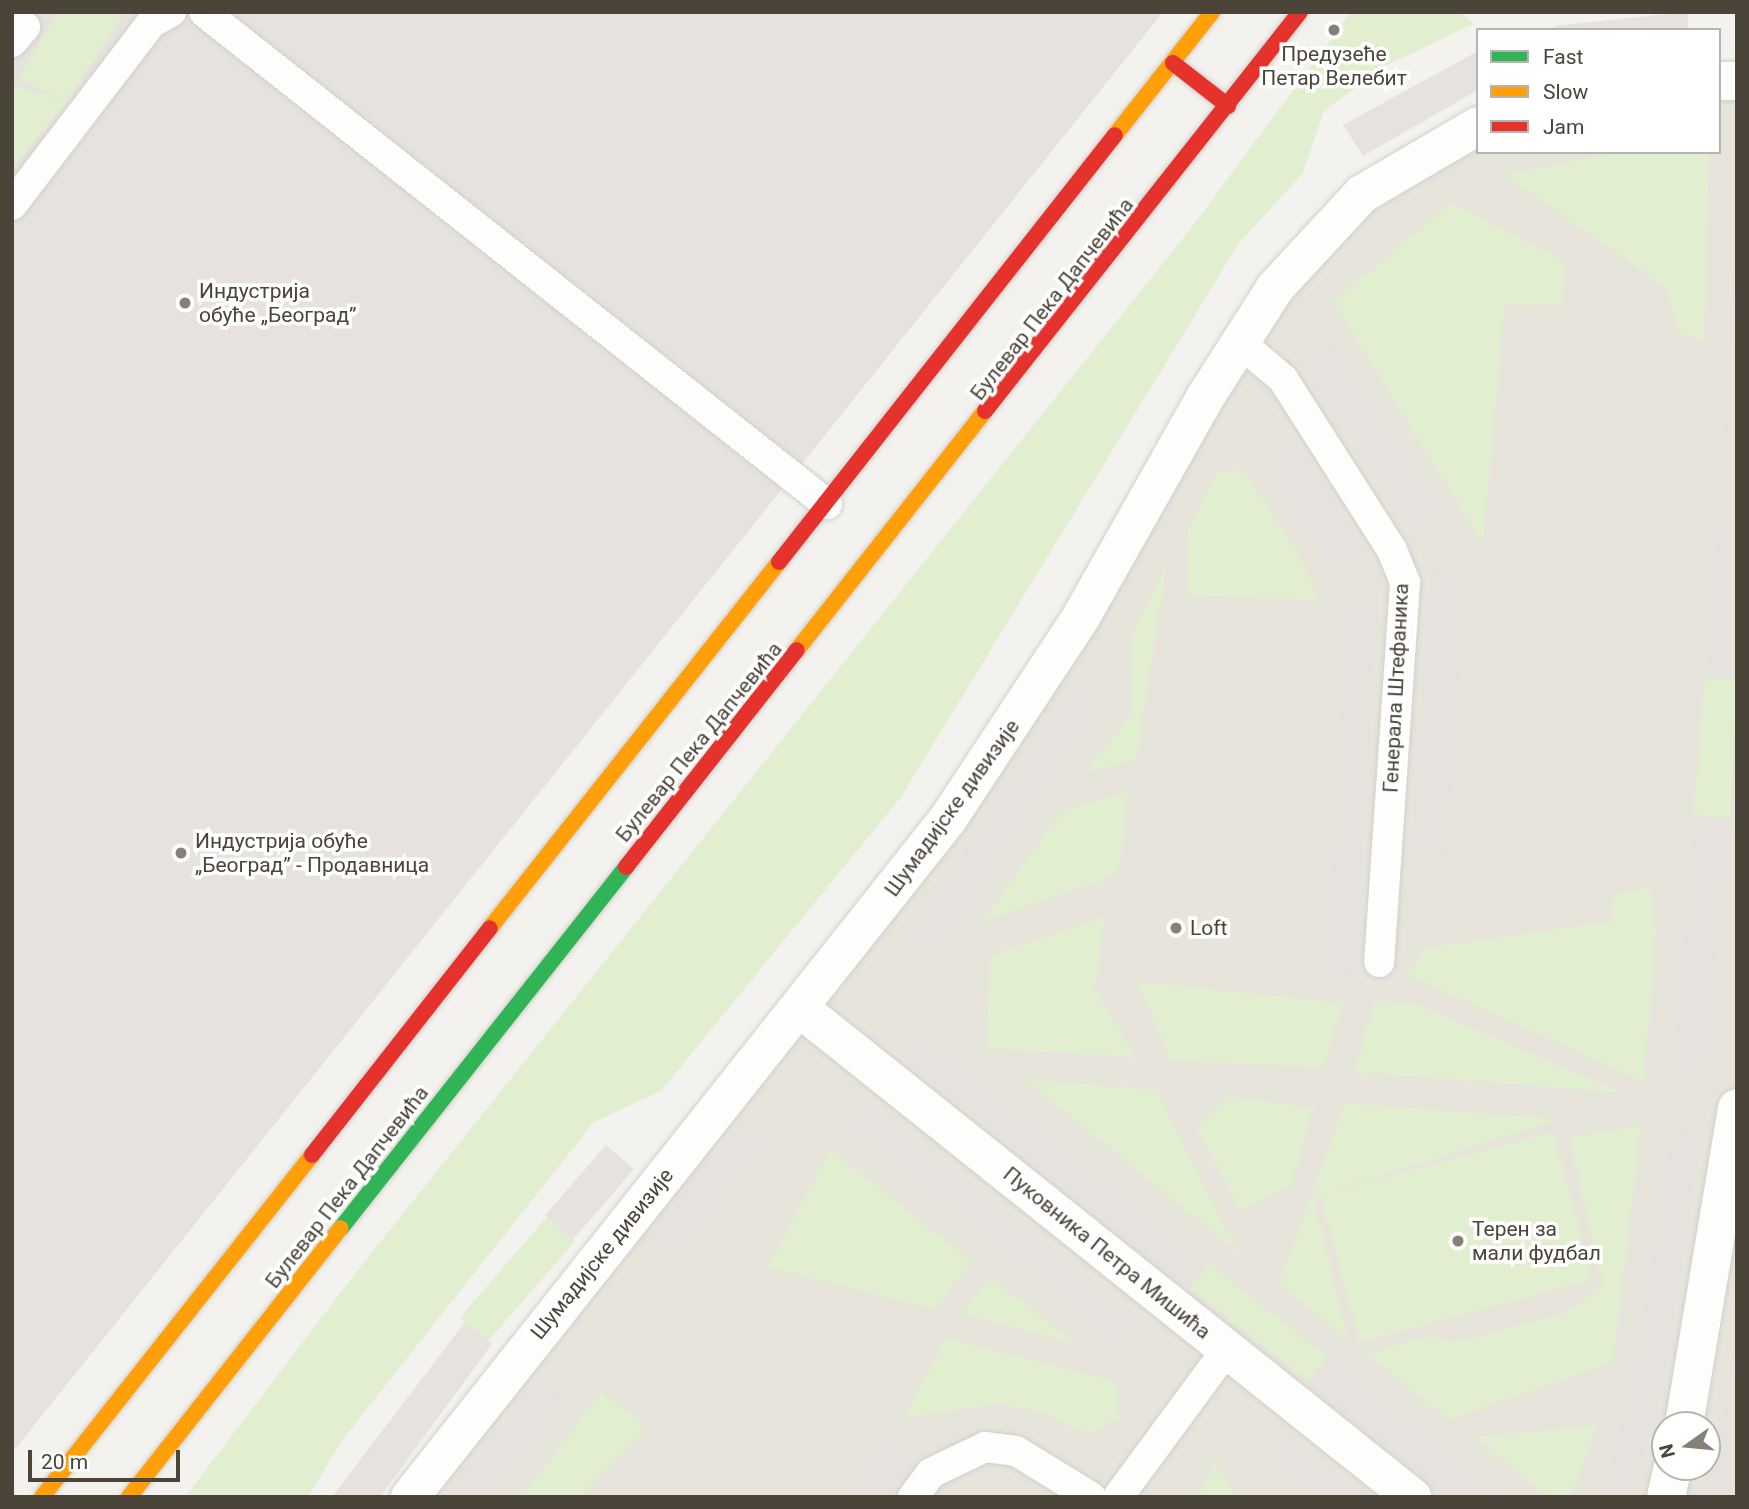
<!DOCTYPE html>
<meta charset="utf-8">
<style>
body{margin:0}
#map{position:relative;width:1749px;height:1509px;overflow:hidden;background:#f4f2ee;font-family:Roboto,sans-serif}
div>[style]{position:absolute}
.residential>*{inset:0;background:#e7e4dc}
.industrial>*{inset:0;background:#e6e2de}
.green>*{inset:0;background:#e1eecf;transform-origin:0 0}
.parking>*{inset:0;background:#e6e3df;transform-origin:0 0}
.roads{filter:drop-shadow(0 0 2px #d2d0cb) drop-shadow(0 0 2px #d2d0cb)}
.lane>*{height:30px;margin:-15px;padding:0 15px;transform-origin:15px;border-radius:15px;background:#fdfdfc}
.street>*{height:38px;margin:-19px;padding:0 19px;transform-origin:19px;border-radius:19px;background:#fdfdfc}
.fast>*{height:16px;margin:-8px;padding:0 8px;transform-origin:8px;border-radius:8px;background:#30b455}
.slow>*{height:16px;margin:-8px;padding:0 8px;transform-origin:8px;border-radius:8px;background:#ff9f0a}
.jam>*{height:16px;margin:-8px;padding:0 8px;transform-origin:8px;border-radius:8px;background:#e5322d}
.dots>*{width:19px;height:19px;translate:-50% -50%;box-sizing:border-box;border:4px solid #fff;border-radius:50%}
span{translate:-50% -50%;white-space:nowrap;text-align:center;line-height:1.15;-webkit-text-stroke:7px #fff;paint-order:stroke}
.poi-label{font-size:21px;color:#4b4439}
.left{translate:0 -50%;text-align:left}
.street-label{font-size:21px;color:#4b4439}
.frame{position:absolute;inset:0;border:14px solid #4b4439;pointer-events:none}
.legend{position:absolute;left:1476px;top:28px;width:245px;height:126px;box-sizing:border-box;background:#fff;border:2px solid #b7b4b0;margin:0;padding:9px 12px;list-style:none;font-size:21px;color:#4b4439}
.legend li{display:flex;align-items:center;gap:14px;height:35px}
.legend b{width:35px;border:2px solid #b7b4b0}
.north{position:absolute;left:1651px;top:1411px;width:70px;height:70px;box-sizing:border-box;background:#fff;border:2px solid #b7b4b0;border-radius:50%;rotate:255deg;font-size:19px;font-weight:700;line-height:28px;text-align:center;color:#4b4439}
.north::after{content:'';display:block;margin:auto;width:24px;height:32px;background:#868178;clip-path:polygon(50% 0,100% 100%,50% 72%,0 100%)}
.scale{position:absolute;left:28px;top:1450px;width:152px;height:32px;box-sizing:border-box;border:4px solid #4b4439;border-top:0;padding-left:9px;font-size:21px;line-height:24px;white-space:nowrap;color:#4b4439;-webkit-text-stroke:5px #fff;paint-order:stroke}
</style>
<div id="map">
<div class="residential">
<div style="clip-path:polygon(evenodd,1719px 81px,1737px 81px,1737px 1497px,410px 1497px,802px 1010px,1275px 288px,1478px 126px,1478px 152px,1719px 152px,1719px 81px,1665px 1425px,1707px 1425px,1707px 1467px,1665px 1467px,1665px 1425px)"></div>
</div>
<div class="industrial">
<div style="clip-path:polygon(12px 12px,1163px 12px,12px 1453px)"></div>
</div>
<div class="green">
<div style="clip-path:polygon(58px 12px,124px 12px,67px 101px,12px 169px,12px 85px,61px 99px,18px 78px)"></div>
<div style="clip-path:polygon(1351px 12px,1460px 12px,1474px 24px,1383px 67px,1324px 111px,1303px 173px,1239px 243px,901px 797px,661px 1091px,594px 1122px,343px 1439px,308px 1497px,185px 1497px,357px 1271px,1192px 227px)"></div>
<div style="clip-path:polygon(1617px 152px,1709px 152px,1704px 340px,1679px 334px,1666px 288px,1505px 175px)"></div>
<div style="clip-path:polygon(1451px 203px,1566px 262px,1560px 306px,1505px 304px,1483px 544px,1333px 302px)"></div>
<div style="clip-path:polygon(1245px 471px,1297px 552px,1320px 601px,1187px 595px,1188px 528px,1217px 472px)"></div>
<div style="clip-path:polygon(1167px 563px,1136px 760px,1084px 773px,1130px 716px,1132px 636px)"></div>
<div style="clip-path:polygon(1705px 678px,1737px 680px,1730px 818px,1693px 815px)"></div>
<div style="clip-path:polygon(1129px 791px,1118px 874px,980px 923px,1063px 811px)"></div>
<div style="clip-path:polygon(1649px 887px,1656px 928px,1644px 1082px,1408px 975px,1425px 948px,1612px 921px,1614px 895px)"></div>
<div style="clip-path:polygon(1105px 916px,1095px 989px,1135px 1057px,986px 1049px,991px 956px)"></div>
<div style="clip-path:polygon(1137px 981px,1342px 1003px,1324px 1068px,1171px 1061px)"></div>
<div style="clip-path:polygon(1374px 1001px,1414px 1003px,1624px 1093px,1355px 1072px)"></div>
<div style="clip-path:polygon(1024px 1079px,1156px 1090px,1238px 1252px)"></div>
<div style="clip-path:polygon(1229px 1096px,1314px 1108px,1291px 1185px,1240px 1211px,1198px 1129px)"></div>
<div style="clip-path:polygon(1345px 1103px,1560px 1119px,1314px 1197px,1348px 1341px,1279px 1283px)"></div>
<div style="clip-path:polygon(1641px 1126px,1613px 1362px,1449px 1420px,1367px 1354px,1428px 1336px,1454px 1342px,1566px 1313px,1603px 1285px,1569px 1137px)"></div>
<div style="left:1553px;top:1132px;width:153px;height:241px;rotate:75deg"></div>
<div style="clip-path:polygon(830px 1149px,972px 1262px,935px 1309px,768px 1267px)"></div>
<div style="left:547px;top:1217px;width:37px;height:133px;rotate:41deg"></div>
<div style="left:1209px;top:1264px;width:151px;height:31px;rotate:38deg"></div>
<div style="clip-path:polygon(991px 1277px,1076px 1344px,961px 1314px)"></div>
<div style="clip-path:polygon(946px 1338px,1115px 1381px,1120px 1417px,1090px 1434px,1040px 1412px,999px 1404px,903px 1418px)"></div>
<div style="clip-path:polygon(601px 1392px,646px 1425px,581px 1497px,521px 1497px)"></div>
<div style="clip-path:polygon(1597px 1425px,1571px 1497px,1548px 1497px,1475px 1437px)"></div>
<div style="clip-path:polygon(1215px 1463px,1238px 1497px,1197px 1497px)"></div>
</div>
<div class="parking">
<div style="clip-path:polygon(1688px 12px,1688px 30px,1546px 30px,1561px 25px)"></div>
<div style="clip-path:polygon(1478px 51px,1478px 90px,1363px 156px,1343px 125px)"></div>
<div style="clip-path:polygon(1737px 217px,1737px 680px,1705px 678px)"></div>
<div style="left:1335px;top:345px;width:197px;height:37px;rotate:57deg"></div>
<div style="left:1295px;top:440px;width:133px;height:39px;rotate:58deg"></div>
<div style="left:1469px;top:573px;width:282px;height:40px;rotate:94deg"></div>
<div style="left:1344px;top:603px;width:33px;height:370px;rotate:3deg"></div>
<div style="left:1071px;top:685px;width:37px;height:300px;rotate:33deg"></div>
<div style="left:1693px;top:815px;width:37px;height:265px;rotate:5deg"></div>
<div style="left:918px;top:1030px;width:373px;height:31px;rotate:39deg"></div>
<div style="left:863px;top:1099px;width:353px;height:31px;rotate:39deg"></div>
<div style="left:740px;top:1123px;width:38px;height:152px;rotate:40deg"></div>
<div style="clip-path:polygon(1670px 1129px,1702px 1132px,1668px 1367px,1634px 1497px,1616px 1497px,1602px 1493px,1634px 1363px)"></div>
<div style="left:606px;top:1145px;width:37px;height:93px;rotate:41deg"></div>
<div style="clip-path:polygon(465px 1322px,492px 1344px,380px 1497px,332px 1497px)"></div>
<div style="clip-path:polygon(1737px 1324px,1737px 1488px,1734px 1497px,1700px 1497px,1716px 1449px)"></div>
<div style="clip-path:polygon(1328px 1357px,1503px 1497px,1449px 1497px,1307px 1384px)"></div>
<div style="clip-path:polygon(537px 1379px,565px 1402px,493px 1497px,445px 1497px)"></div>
<div style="clip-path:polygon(1289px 1436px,1365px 1497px,1312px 1497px,1269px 1462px)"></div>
<div style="clip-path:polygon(883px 1439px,913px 1462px,887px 1497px,839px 1497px)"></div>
</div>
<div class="roads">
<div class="lane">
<div style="left:204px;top:12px;width:794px;rotate:38.3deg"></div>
<div style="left:12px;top:17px;width:16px;rotate:38deg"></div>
<div style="left:25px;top:27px;width:20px;rotate:131deg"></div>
<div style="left:12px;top:205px;width:229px;rotate:-52.6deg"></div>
<div style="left:151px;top:23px;width:23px;rotate:-29deg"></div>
<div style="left:1238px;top:341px;width:59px;rotate:40.2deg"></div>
<div style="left:1283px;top:379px;width:203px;rotate:57.5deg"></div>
<div style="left:1392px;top:550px;width:35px;rotate:68deg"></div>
<div style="left:1405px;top:583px;width:380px;rotate:93.9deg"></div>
<div style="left:913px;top:1497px;width:30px;rotate:-53deg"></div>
<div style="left:931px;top:1473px;width:60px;rotate:-25.7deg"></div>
<div style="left:985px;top:1447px;width:31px;rotate:7deg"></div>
<div style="left:1016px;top:1451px;width:88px;rotate:31.5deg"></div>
<div style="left:1118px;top:1497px;width:184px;rotate:-53.6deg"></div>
</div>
<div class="street">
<div style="left:1719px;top:81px;width:18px"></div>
<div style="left:802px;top:1010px;width:781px;rotate:38.6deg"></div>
<div style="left:1684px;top:1425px;width:321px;rotate:-80.5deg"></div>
<div style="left:410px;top:1497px;width:866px;rotate:-51.57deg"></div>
<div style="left:948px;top:819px;width:242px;rotate:-56.6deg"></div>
<div style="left:1081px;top:617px;width:254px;rotate:-60.5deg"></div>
<div style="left:1206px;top:396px;width:128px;rotate:-57.4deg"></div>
<div style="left:1275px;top:288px;width:128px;rotate:-47.2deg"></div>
<div style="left:1362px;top:194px;width:134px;rotate:-30.4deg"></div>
<div style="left:1666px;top:1497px;width:31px;rotate:-77deg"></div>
</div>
<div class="fast">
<div style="left:341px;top:1228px;width:460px;rotate:-51.7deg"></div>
</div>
<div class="slow">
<div style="left:1115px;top:135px;width:157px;rotate:-51.7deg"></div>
<div style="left:797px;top:650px;width:304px;rotate:-51.8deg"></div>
<div style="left:490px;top:928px;width:466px;rotate:-51.7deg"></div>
<div style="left:42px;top:1497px;width:436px;rotate:-51.7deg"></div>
<div style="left:129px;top:1497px;width:342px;rotate:-51.8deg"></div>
</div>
<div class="jam">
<div style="left:1173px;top:63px;width:70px;rotate:38deg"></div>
<div style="left:985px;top:411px;width:508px;rotate:-51.71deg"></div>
<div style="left:779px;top:562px;width:543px;rotate:-51.8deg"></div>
<div style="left:626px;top:867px;width:276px;rotate:-51.8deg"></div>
<div style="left:312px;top:1155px;width:288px;rotate:-51.9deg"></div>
</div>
</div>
<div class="dots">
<div style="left:1334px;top:30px;background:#868178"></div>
<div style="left:185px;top:303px;background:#868178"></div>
<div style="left:181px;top:853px;background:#868178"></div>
<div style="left:1176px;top:928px;background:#868178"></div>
<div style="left:1458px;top:1241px;background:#868178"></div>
</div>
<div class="poi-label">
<span style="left:1334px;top:66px">Предузеће<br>Петар Велебит</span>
<span class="left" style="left:199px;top:303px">Индустрија<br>обуће „Београд”</span>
<span class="left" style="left:195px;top:853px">Индустрија обуће<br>„Београд” - Продавница</span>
<span class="left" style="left:1190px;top:928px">Loft</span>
<span class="left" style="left:1472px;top:1241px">Терен за<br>мали фудбал</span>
</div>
<div class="street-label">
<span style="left:1052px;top:299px;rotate:-52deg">Булевар Пека Дапчевића</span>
<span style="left:1396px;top:688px;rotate:-87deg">Генерала Штефаника</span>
<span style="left:699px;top:742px;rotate:-51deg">Булевар Пека Дапчевића</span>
<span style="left:952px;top:808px;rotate:-54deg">Шумадијске дивизије</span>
<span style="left:347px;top:1187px;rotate:-52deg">Булевар Пека Дапчевића</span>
<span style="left:1107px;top:1253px;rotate:39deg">Пуковника Петра Мишића</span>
<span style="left:602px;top:1254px;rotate:-51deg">Шумадијске дивизије</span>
</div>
<div class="frame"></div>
<ul class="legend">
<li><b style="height:9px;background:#30b455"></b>Fast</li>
<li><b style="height:9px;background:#ff9f0a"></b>Slow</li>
<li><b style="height:9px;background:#e5322d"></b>Jam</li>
</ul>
<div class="north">N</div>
<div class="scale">20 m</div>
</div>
